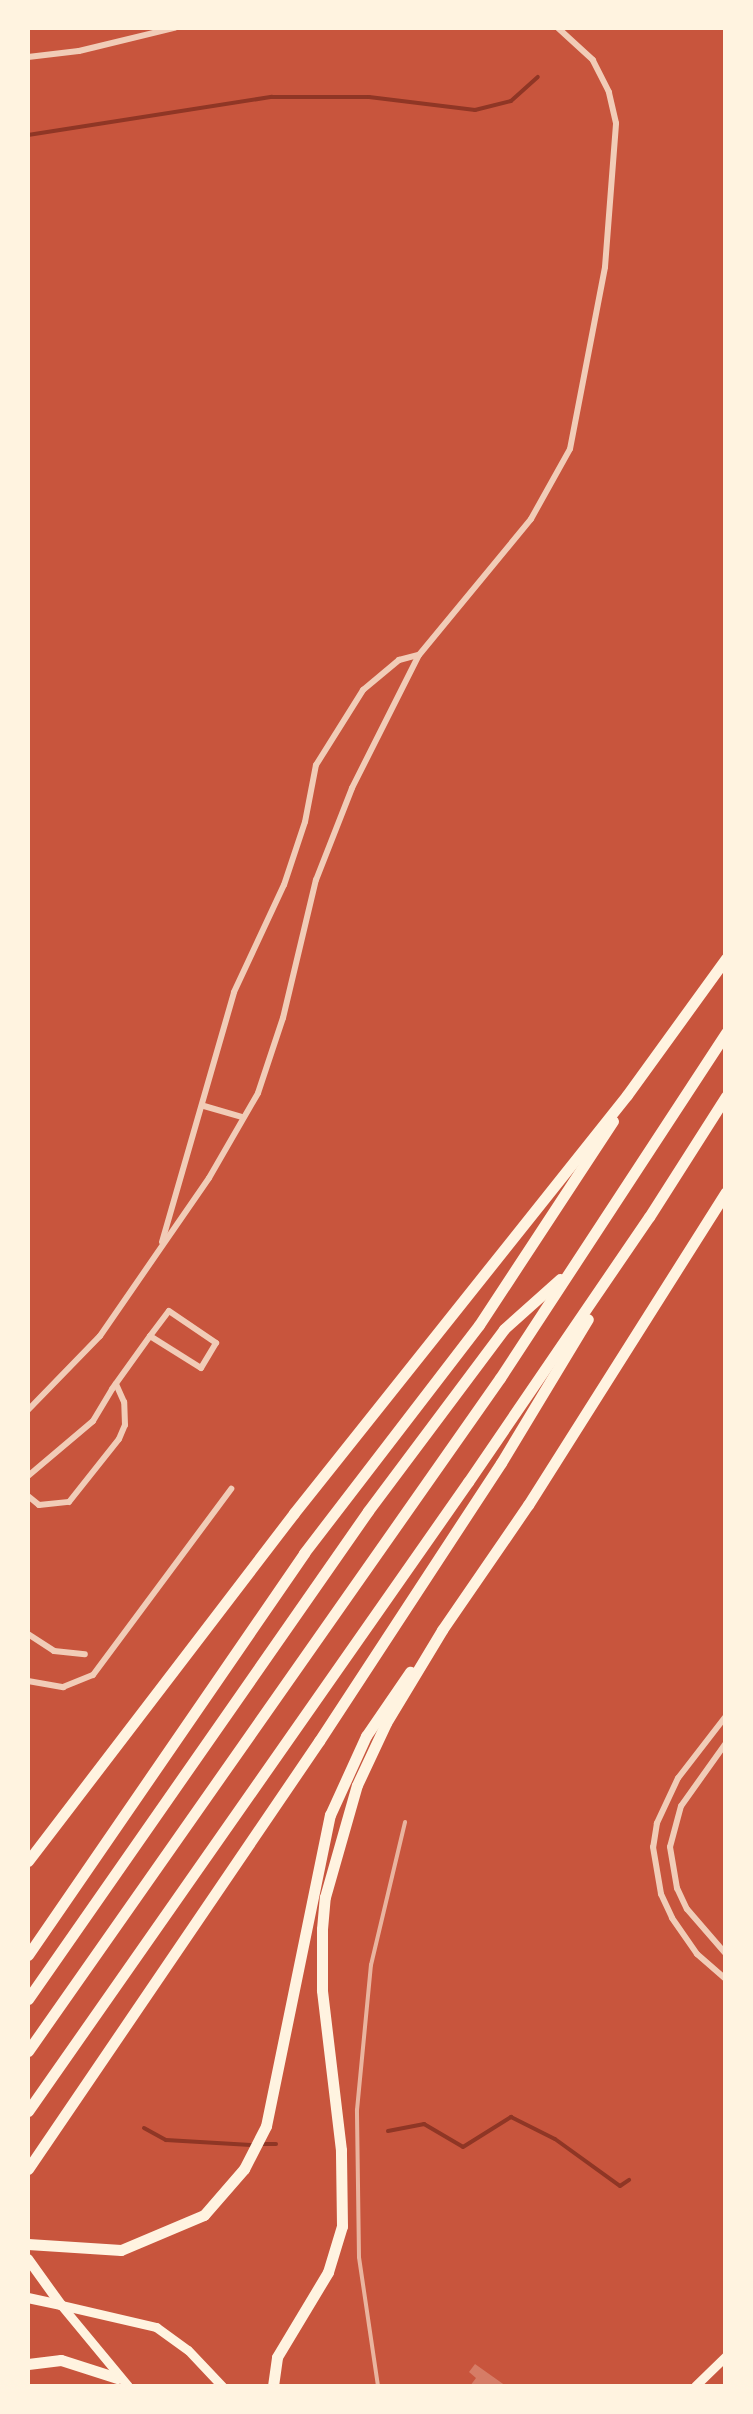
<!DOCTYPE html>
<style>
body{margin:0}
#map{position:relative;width:753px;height:2414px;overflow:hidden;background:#c8553d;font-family:Rubik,sans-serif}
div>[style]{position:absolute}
.stream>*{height:4px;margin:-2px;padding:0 2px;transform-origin:2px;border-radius:2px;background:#8f3625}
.building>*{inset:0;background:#d67c66}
.minor>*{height:6px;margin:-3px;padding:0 3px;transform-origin:3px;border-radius:3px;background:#f1ccb7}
.secondary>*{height:9px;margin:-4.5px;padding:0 4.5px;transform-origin:4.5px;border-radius:4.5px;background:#fff3e0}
.primary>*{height:10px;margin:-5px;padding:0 5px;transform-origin:5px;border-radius:5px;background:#fff3e0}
.motorway>*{height:11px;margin:-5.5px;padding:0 5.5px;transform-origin:5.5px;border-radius:5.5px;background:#fff3e0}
.rail>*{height:4px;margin:-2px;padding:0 2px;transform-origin:2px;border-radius:2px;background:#e9b49f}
span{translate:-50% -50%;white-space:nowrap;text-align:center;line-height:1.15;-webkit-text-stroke:9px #fff3e0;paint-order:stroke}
.frame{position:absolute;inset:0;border:30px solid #fff3e0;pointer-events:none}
</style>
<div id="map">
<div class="stream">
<div style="left:596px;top:28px;width:1px"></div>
<div style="left:28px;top:135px;width:247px;rotate:-8.9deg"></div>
<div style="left:272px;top:97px;width:97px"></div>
<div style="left:369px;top:97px;width:107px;rotate:7deg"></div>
<div style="left:475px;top:110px;width:37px;rotate:-14deg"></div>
<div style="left:511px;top:101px;width:36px;rotate:-42deg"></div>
<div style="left:144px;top:2128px;width:25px;rotate:29deg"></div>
<div style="left:166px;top:2140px;width:85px;rotate:3.4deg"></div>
<div style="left:388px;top:2131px;width:37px;rotate:-11deg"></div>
<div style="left:424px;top:2124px;width:45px;rotate:30.5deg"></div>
<div style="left:463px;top:2147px;width:57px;rotate:-32deg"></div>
<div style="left:511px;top:2117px;width:49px;rotate:26.6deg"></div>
<div style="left:555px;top:2139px;width:80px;rotate:35.9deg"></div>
<div style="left:620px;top:2186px;width:11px;rotate:-34deg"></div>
<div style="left:260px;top:2144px;width:16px"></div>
</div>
<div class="building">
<div style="clip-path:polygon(475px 2364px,506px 2386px,470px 2386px,476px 2378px,469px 2372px)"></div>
</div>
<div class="minor">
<div style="left:28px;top:57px;width:51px;rotate:-6.7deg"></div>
<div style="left:79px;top:51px;width:98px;rotate:-13.6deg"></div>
<div style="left:204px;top:1106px;width:40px;rotate:16deg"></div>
<div style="left:162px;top:1242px;width:260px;rotate:-73.9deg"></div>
<div style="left:234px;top:992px;width:118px;rotate:-65deg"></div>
<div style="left:284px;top:885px;width:66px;rotate:-71.6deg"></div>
<div style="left:305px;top:822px;width:58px;rotate:-79.1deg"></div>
<div style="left:316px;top:765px;width:89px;rotate:-57.9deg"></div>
<div style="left:363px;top:690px;width:47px;rotate:-39.8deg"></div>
<div style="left:399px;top:660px;width:20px;rotate:-15deg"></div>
<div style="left:28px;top:1410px;width:103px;rotate:-45.8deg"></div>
<div style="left:100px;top:1336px;width:192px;rotate:-55.4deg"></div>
<div style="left:209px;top:1178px;width:98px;rotate:-60deg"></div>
<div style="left:258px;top:1093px;width:79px;rotate:-71.6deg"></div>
<div style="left:283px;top:1018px;width:142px;rotate:-76.6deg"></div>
<div style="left:316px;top:880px;width:99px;rotate:-68.6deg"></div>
<div style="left:352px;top:788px;width:149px;rotate:-63.3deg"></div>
<div style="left:419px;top:655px;width:176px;rotate:-50.5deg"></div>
<div style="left:531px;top:519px;width:80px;rotate:-60.9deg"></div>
<div style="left:570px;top:449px;width:185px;rotate:-79.1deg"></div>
<div style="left:605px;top:267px;width:144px;rotate:-85.6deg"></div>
<div style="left:616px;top:123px;width:32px;rotate:-103deg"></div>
<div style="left:609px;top:92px;width:36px;rotate:-117deg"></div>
<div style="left:593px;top:60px;width:47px;rotate:-137.6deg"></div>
<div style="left:28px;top:1476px;width:85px;rotate:-40.2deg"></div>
<div style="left:93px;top:1421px;width:37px;rotate:-59deg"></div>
<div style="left:112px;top:1389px;width:65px;rotate:-54.4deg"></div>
<div style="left:150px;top:1336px;width:31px;rotate:-53deg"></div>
<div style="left:169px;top:1311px;width:57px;rotate:34.2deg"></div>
<div style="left:216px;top:1343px;width:29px;rotate:121deg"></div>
<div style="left:201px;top:1368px;width:60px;rotate:-147.9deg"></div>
<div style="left:28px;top:1496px;width:14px;rotate:39deg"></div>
<div style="left:39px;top:1505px;width:30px;rotate:-6deg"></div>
<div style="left:69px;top:1502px;width:80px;rotate:-51.6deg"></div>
<div style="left:119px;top:1439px;width:15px;rotate:-67deg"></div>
<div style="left:125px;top:1425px;width:23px;rotate:-92deg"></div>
<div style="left:124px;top:1402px;width:20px;rotate:-114deg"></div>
<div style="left:28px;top:1634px;width:31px;rotate:33deg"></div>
<div style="left:54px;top:1651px;width:31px;rotate:6deg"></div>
<div style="left:28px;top:1681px;width:36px;rotate:10deg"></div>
<div style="left:63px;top:1687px;width:32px;rotate:-22deg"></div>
<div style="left:93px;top:1675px;width:232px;rotate:-53.4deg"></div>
<div style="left:726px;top:1716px;width:78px;rotate:127.7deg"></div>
<div style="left:678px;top:1778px;width:50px;rotate:115deg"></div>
<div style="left:657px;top:1823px;width:24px;rotate:99deg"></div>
<div style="left:653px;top:1847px;width:48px;rotate:80.3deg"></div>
<div style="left:661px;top:1894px;width:26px;rotate:65deg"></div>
<div style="left:672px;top:1918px;width:44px;rotate:55.2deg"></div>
<div style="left:697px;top:1954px;width:38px;rotate:41deg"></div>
<div style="left:726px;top:1743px;width:77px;rotate:125.5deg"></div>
<div style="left:681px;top:1806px;width:42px;rotate:105deg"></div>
<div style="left:670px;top:1847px;width:42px;rotate:80.3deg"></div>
<div style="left:677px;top:1888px;width:23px;rotate:65deg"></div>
<div style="left:687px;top:1909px;width:60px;rotate:49.1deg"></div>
</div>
<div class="secondary">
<div style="left:61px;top:2305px;width:98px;rotate:13deg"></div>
<div style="left:156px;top:2327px;width:39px;rotate:36deg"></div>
<div style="left:188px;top:2350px;width:50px;rotate:46.6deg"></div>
<div style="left:61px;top:2305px;width:105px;rotate:50.4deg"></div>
<div style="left:695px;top:2386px;width:43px;rotate:-44.1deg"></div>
</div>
<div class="primary">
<div style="left:28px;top:2259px;width:57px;rotate:54.3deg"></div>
<div style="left:28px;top:2298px;width:34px;rotate:12deg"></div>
</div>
<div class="motorway">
<div style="left:28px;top:1861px;width:438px;rotate:-52.6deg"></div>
<div style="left:294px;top:1513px;width:534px;rotate:-51.46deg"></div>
<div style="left:627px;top:1095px;width:169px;rotate:-54.1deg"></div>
<div style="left:28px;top:1955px;width:488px;rotate:-55.5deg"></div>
<div style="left:304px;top:1553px;width:287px;rotate:-52.5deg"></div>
<div style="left:479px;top:1325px;width:244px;rotate:-56.7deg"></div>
<div style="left:28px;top:1999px;width:595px;rotate:-55.13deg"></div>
<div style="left:368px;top:1511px;width:227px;rotate:-53.2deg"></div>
<div style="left:504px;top:1329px;width:75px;rotate:-41.8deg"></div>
<div style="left:28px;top:2051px;width:822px;rotate:-54.96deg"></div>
<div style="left:500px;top:1378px;width:413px;rotate:-56.8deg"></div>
<div style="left:28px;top:2111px;width:768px;rotate:-55.03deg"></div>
<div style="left:468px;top:1482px;width:321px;rotate:-55.7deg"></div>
<div style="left:649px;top:1217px;width:143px;rotate:-57.5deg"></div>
<div style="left:28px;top:2169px;width:518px;rotate:-55.79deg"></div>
<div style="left:319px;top:1741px;width:332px;rotate:-56.8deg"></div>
<div style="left:501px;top:1463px;width:168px;rotate:-58.9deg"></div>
<div style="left:28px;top:2244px;width:93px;rotate:3.7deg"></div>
<div style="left:121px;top:2250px;width:90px;rotate:-22.9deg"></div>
<div style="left:204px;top:2215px;width:61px;rotate:-49deg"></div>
<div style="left:244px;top:2169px;width:48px;rotate:-62.9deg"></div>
<div style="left:266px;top:2126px;width:318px;rotate:-78.4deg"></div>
<div style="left:330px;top:1815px;width:87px;rotate:-65.5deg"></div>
<div style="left:366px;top:1736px;width:78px;rotate:-55.5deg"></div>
<div style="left:28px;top:2364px;width:33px;rotate:-7deg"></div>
<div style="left:61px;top:2360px;width:59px;rotate:17.8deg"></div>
<div style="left:273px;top:2386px;width:29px;rotate:-82deg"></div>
<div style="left:277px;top:2357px;width:99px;rotate:-59deg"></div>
<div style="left:328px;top:2272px;width:48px;rotate:-73.1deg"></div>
<div style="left:342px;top:2226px;width:76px;rotate:-90.8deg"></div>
<div style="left:341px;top:2150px;width:161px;rotate:-96.8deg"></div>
<div style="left:322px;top:1990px;width:61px;rotate:-90deg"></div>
<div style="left:322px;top:1929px;width:32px;rotate:-85deg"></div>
<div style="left:325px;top:1897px;width:116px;rotate:-74.1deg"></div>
<div style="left:357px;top:1785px;width:68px;rotate:-64.9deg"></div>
<div style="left:386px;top:1723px;width:109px;rotate:-58.9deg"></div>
<div style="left:442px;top:1630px;width:152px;rotate:-55.5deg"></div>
<div style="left:528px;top:1505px;width:370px;rotate:-57.7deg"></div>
</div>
<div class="rail">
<div style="left:378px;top:2386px;width:130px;rotate:-98.4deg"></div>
<div style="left:359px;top:2257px;width:147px;rotate:-90.8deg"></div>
<div style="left:357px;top:2110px;width:146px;rotate:-84.5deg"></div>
<div style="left:371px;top:1965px;width:147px;rotate:-76.6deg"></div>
</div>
<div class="frame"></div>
</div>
